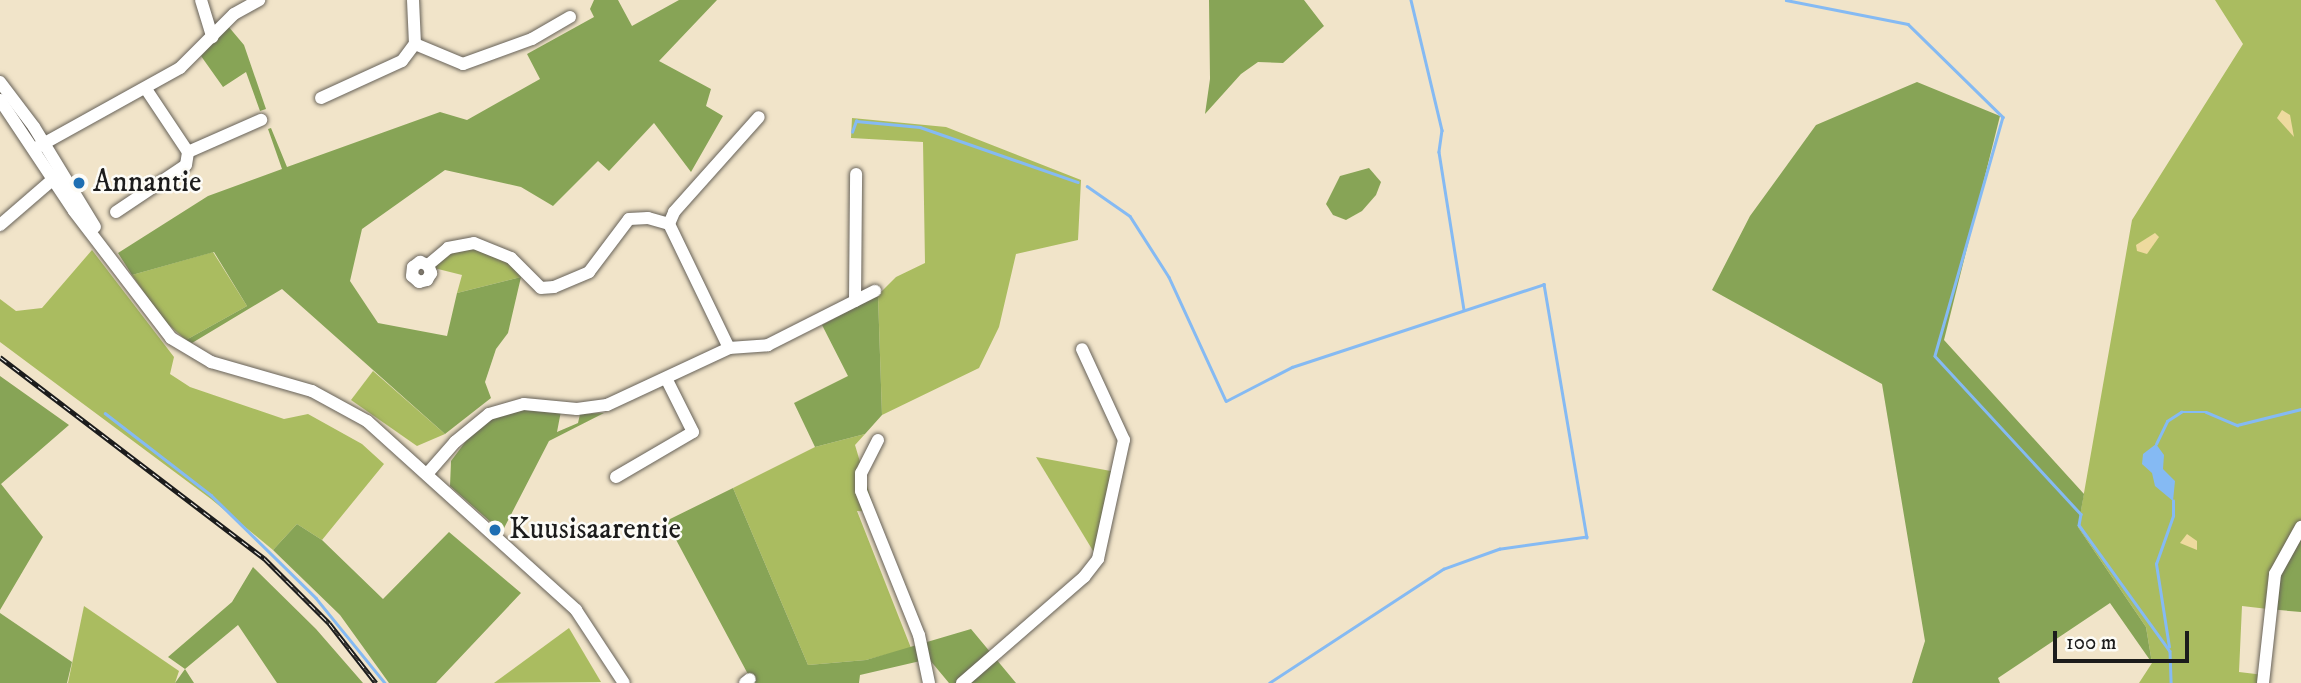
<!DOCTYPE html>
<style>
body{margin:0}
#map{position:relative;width:2301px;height:683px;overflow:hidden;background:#f1e4c9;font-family:"IM FELL DW Pica",serif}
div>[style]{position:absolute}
.green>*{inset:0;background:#aabc60}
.forest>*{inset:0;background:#87a456}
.sand>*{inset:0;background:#eeda9e}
.water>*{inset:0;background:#85baf3}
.stream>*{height:2.5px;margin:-1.25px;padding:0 1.25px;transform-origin:1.25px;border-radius:1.25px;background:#85baf3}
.roads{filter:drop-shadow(0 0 2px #676259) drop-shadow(0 0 2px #676259)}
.minor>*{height:12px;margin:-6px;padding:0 6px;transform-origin:6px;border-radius:6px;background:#fff}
.rail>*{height:5px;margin-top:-2.5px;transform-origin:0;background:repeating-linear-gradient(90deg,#fdfcf7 0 8px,#1c1c1c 0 16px);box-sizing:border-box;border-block:2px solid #1c1c1c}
.dots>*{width:19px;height:19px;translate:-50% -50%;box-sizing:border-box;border:4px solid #fdfcf7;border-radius:50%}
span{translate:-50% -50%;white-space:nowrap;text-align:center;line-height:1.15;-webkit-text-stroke:5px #fdfcf7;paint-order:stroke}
.poi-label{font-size:30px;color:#1c1c1c}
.left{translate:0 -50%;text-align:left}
.scale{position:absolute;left:2053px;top:631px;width:136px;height:32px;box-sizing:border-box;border:4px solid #1c1c1c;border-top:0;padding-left:9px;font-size:21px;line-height:24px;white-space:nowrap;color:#1c1c1c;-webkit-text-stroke:5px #fdfcf7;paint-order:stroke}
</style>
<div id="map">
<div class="green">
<div style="clip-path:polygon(2215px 0,2301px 0,2301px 527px,2268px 609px,2242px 606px,2239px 672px,2264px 675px,2263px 683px,2139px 683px,2152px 663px,2146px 627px,2078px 527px,2132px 220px,2243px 44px)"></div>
<div style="clip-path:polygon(852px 118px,946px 127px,1081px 180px,1078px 240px,1016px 254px,999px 327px,979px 368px,882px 415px,878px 295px,896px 277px,925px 263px,923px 142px,851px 138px)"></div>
<div style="clip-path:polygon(471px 248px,509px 262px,521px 277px,457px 293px,462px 275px,434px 268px,450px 252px)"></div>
<div style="clip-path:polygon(92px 250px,174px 357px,170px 374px,190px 387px,284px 419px,308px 414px,362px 444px,384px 464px,322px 540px,297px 524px,273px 550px,211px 499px,0 342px,0 299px,16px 311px,42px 308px)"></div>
<div style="clip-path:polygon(213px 252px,247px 306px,186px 340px,163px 320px,132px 275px)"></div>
<div style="clip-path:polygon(373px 371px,445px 434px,417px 446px,351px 400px)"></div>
<div style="clip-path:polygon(865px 434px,855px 445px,875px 512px,857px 511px,911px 648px,866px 660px,808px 665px,733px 488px,815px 447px)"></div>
<div style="clip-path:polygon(1036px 457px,1116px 472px,1098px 559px)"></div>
<div style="clip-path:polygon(84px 606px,179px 671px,175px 683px,68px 683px)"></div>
<div style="clip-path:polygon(569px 628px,601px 682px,494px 683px)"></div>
</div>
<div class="forest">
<div style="clip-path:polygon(594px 0,618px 0,632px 26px,679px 0,717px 0,659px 61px,711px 89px,706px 106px,723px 116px,691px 172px,654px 123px,609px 171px,598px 161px,553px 206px,521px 187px,445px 170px,362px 229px,350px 281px,378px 323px,447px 336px,457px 293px,521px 277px,508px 333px,496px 349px,485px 382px,491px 398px,445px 434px,282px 289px,192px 343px,186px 340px,247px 306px,214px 252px,132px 275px,118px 253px,208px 196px,282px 169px,268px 129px,271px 128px,287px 167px,440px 112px,467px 120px,540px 79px,527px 54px,594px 17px,590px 9px)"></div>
<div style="clip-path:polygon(1209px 0,1304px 0,1324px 26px,1283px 63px,1258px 62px,1241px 74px,1205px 114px,1210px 79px)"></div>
<div style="clip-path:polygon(228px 26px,244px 45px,266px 109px,260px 111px,246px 72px,223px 87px,201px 56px)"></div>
<div style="clip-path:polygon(1917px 82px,2000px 116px,1944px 340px,2084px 494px,2078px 527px,2146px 627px,2152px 663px,2110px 603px,1998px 678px,2000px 683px,1912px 683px,1925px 641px,1882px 384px,1712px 290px,1750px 216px,1816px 125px)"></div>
<div style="clip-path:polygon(1369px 168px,1381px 182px,1376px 195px,1362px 211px,1346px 220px,1333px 215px,1326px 204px,1340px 176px)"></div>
<div style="clip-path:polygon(878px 295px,882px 415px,865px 434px,815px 447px,794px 403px,848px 376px,822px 325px)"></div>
<div style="clip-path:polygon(0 376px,69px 425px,1px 484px,43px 537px,0 610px)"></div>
<div style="clip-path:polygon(520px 408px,561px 411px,557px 432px,578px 423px,580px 414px,604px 413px,549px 441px,502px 532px,450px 486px,451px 461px,475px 429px,492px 417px)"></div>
<div style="clip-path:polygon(733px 488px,808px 665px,866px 660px,971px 629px,1016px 683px,949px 683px,929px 659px,860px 675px,859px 683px,745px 683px,750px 678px,666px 521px)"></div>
<div style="clip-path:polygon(297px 524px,322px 540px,383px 599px,449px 532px,521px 593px,436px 683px,389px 683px,340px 615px,273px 550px)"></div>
<div style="clip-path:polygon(2301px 527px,2301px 668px,2301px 612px,2268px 609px,2275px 574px)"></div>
<div style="clip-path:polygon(253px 567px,316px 629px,363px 683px,277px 683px,238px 625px,185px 669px,194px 683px,175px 683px,185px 669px,168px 657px,232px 602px)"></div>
<div style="clip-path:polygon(0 613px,72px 662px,67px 683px,0 683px)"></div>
</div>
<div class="sand">
<div style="clip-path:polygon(2282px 110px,2290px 115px,2294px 137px,2277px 118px)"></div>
<div style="clip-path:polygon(2155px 233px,2159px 237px,2147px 254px,2137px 251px,2136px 245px)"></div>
<div style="clip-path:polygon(2187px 534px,2197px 541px,2197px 550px,2180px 543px)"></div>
</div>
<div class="water">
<div style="clip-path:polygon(2156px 444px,2164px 455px,2163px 469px,2175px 481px,2173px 501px,2155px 486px,2152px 473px,2142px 464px,2143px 454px)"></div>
</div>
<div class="stream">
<div style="left:1411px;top:0;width:134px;rotate:76.6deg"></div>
<div style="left:1442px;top:130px;width:22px;rotate:98deg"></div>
<div style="left:1439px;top:152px;width:159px;rotate:81deg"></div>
<div style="left:1786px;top:0;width:124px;rotate:11.1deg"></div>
<div style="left:1908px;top:24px;width:133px;rotate:44.4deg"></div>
<div style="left:2003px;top:117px;width:248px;rotate:105.9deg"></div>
<div style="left:1935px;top:356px;width:215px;rotate:47.3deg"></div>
<div style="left:2081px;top:514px;width:11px;rotate:100deg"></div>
<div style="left:2079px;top:525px;width:155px;rotate:54.2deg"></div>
<div style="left:2170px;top:651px;width:32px;rotate:88deg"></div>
<div style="left:852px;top:132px;width:12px;rotate:-70deg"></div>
<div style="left:856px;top:121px;width:64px;rotate:5.4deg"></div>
<div style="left:920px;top:127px;width:167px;rotate:19.2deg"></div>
<div style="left:1087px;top:186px;width:52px;rotate:34.9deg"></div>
<div style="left:1130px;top:216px;width:72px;rotate:57.4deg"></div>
<div style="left:1169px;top:277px;width:136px;rotate:65.3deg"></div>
<div style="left:1226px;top:401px;width:74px;rotate:-27.3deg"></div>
<div style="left:1292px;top:367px;width:265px;rotate:-18.2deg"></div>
<div style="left:1544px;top:284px;width:257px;rotate:80.4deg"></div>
<div style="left:1587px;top:537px;width:88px;rotate:172.1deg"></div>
<div style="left:1500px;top:549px;width:59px;rotate:160.3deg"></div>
<div style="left:1444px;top:569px;width:208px;rotate:146.8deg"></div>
<div style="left:105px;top:413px;width:134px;rotate:37.7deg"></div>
<div style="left:211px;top:495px;width:147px;rotate:44.4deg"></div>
<div style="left:316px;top:598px;width:109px;rotate:50.9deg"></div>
<div style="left:2156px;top:444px;width:25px;rotate:-64deg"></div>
<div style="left:2167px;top:421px;width:17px;rotate:-33deg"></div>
<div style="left:2181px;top:412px;width:25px"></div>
<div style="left:2206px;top:412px;width:34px;rotate:23deg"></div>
<div style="left:2237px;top:425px;width:66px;rotate:-14deg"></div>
<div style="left:2169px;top:647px;width:84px;rotate:-98.9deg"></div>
<div style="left:2156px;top:564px;width:51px;rotate:-70.5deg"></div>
<div style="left:2173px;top:516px;width:15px;rotate:-90deg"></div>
</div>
<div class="roads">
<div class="minor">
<div style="left:201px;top:0;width:39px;rotate:73deg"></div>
<div style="left:413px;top:0;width:44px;rotate:87.4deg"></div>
<div style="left:415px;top:44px;width:52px;rotate:22.6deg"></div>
<div style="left:463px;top:64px;width:73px;rotate:-19.9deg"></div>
<div style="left:532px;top:39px;width:44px;rotate:-30.1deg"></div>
<div style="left:0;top:82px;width:56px;rotate:52.9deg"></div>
<div style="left:34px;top:127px;width:117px;rotate:58.6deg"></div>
<div style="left:146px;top:89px;width:76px;rotate:56.3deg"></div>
<div style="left:188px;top:152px;width:80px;rotate:-23.7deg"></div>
<div style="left:321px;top:98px;width:89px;rotate:-24.6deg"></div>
<div style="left:402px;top:61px;width:21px;rotate:-53deg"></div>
<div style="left:0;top:100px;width:133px;rotate:56.3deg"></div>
<div style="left:74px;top:211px;width:160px;rotate:52.6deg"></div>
<div style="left:171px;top:338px;width:47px;rotate:31deg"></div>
<div style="left:211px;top:362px;width:105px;rotate:16deg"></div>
<div style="left:312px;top:391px;width:63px;rotate:28.6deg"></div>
<div style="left:367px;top:421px;width:282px;rotate:42.1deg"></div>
<div style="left:576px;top:610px;width:87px;rotate:56.7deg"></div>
<div style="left:34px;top:149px;width:167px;rotate:-29deg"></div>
<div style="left:180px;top:68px;width:76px;rotate:-45deg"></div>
<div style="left:234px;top:14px;width:29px;rotate:-29deg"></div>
<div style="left:116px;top:212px;width:84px;rotate:-33.9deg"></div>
<div style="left:186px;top:165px;width:13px;rotate:-81deg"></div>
<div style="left:0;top:225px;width:78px;rotate:-40.8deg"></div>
<div style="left:420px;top:262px;width:9px;rotate:21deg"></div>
<div style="left:428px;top:265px;width:9px;rotate:69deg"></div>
<div style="left:431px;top:273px;width:8px;rotate:120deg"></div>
<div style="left:427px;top:280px;width:8px;rotate:166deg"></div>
<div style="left:419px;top:282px;width:9px;rotate:-139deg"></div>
<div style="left:412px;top:276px;width:9px;rotate:-84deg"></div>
<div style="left:413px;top:267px;width:9px;rotate:-36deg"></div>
<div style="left:428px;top:265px;width:26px;rotate:-40deg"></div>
<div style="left:448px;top:248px;width:26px;rotate:-11deg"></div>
<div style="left:474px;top:243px;width:40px;rotate:22deg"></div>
<div style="left:511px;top:258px;width:42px;rotate:45deg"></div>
<div style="left:541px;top:288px;width:13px;rotate:-4deg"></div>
<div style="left:554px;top:287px;width:38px;rotate:-23deg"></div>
<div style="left:589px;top:272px;width:66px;rotate:-53deg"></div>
<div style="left:629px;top:219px;width:19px;rotate:-3deg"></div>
<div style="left:648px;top:218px;width:22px;rotate:16deg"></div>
<div style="left:855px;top:301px;width:127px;rotate:-89.5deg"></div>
<div style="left:729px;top:348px;width:138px;rotate:-115.8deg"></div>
<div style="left:669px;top:224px;width:13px;rotate:-67deg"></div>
<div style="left:674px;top:212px;width:127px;rotate:-48.2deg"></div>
<div style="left:878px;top:440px;width:37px;rotate:117deg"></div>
<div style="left:861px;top:473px;width:18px;rotate:90deg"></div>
<div style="left:861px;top:491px;width:155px;rotate:68.1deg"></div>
<div style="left:919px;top:635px;width:49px;rotate:78.2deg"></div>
<div style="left:427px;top:474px;width:43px;rotate:-48.8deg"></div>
<div style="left:455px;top:442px;width:44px;rotate:-39.5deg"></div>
<div style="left:489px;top:414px;width:36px;rotate:-16deg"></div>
<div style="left:524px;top:404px;width:53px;rotate:5.4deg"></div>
<div style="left:577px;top:409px;width:30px;rotate:-8deg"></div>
<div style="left:607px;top:405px;width:135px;rotate:-25deg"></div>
<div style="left:729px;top:348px;width:39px;rotate:-4deg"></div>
<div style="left:768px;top:345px;width:120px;rotate:-26.8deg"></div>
<div style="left:616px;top:477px;width:89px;rotate:-30.3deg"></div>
<div style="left:693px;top:432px;width:60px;rotate:-116.6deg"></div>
<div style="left:745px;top:683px;width:6px;rotate:-39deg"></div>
<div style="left:962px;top:683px;width:162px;rotate:-41deg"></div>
<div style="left:1084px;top:577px;width:23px;rotate:-52deg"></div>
<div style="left:1098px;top:559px;width:122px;rotate:-77.7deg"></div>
<div style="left:1124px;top:440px;width:100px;rotate:-114.8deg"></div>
<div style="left:2263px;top:683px;width:110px;rotate:-83.7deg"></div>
<div style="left:2275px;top:574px;width:54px;rotate:-61deg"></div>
</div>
</div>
<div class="rail">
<div style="left:0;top:357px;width:332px;rotate:37.3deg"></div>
<div style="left:264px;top:558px;width:92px;rotate:45deg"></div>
<div style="left:329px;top:623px;width:76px;rotate:51.9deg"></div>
</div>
<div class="dots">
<div style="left:79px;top:183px;background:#1f6fb2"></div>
<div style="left:495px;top:530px;background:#1f6fb2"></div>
</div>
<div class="poi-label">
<span class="left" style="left:93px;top:183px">Annantie</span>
<span class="left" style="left:509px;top:530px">Kuusisaarentie</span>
</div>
<div class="scale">100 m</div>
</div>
